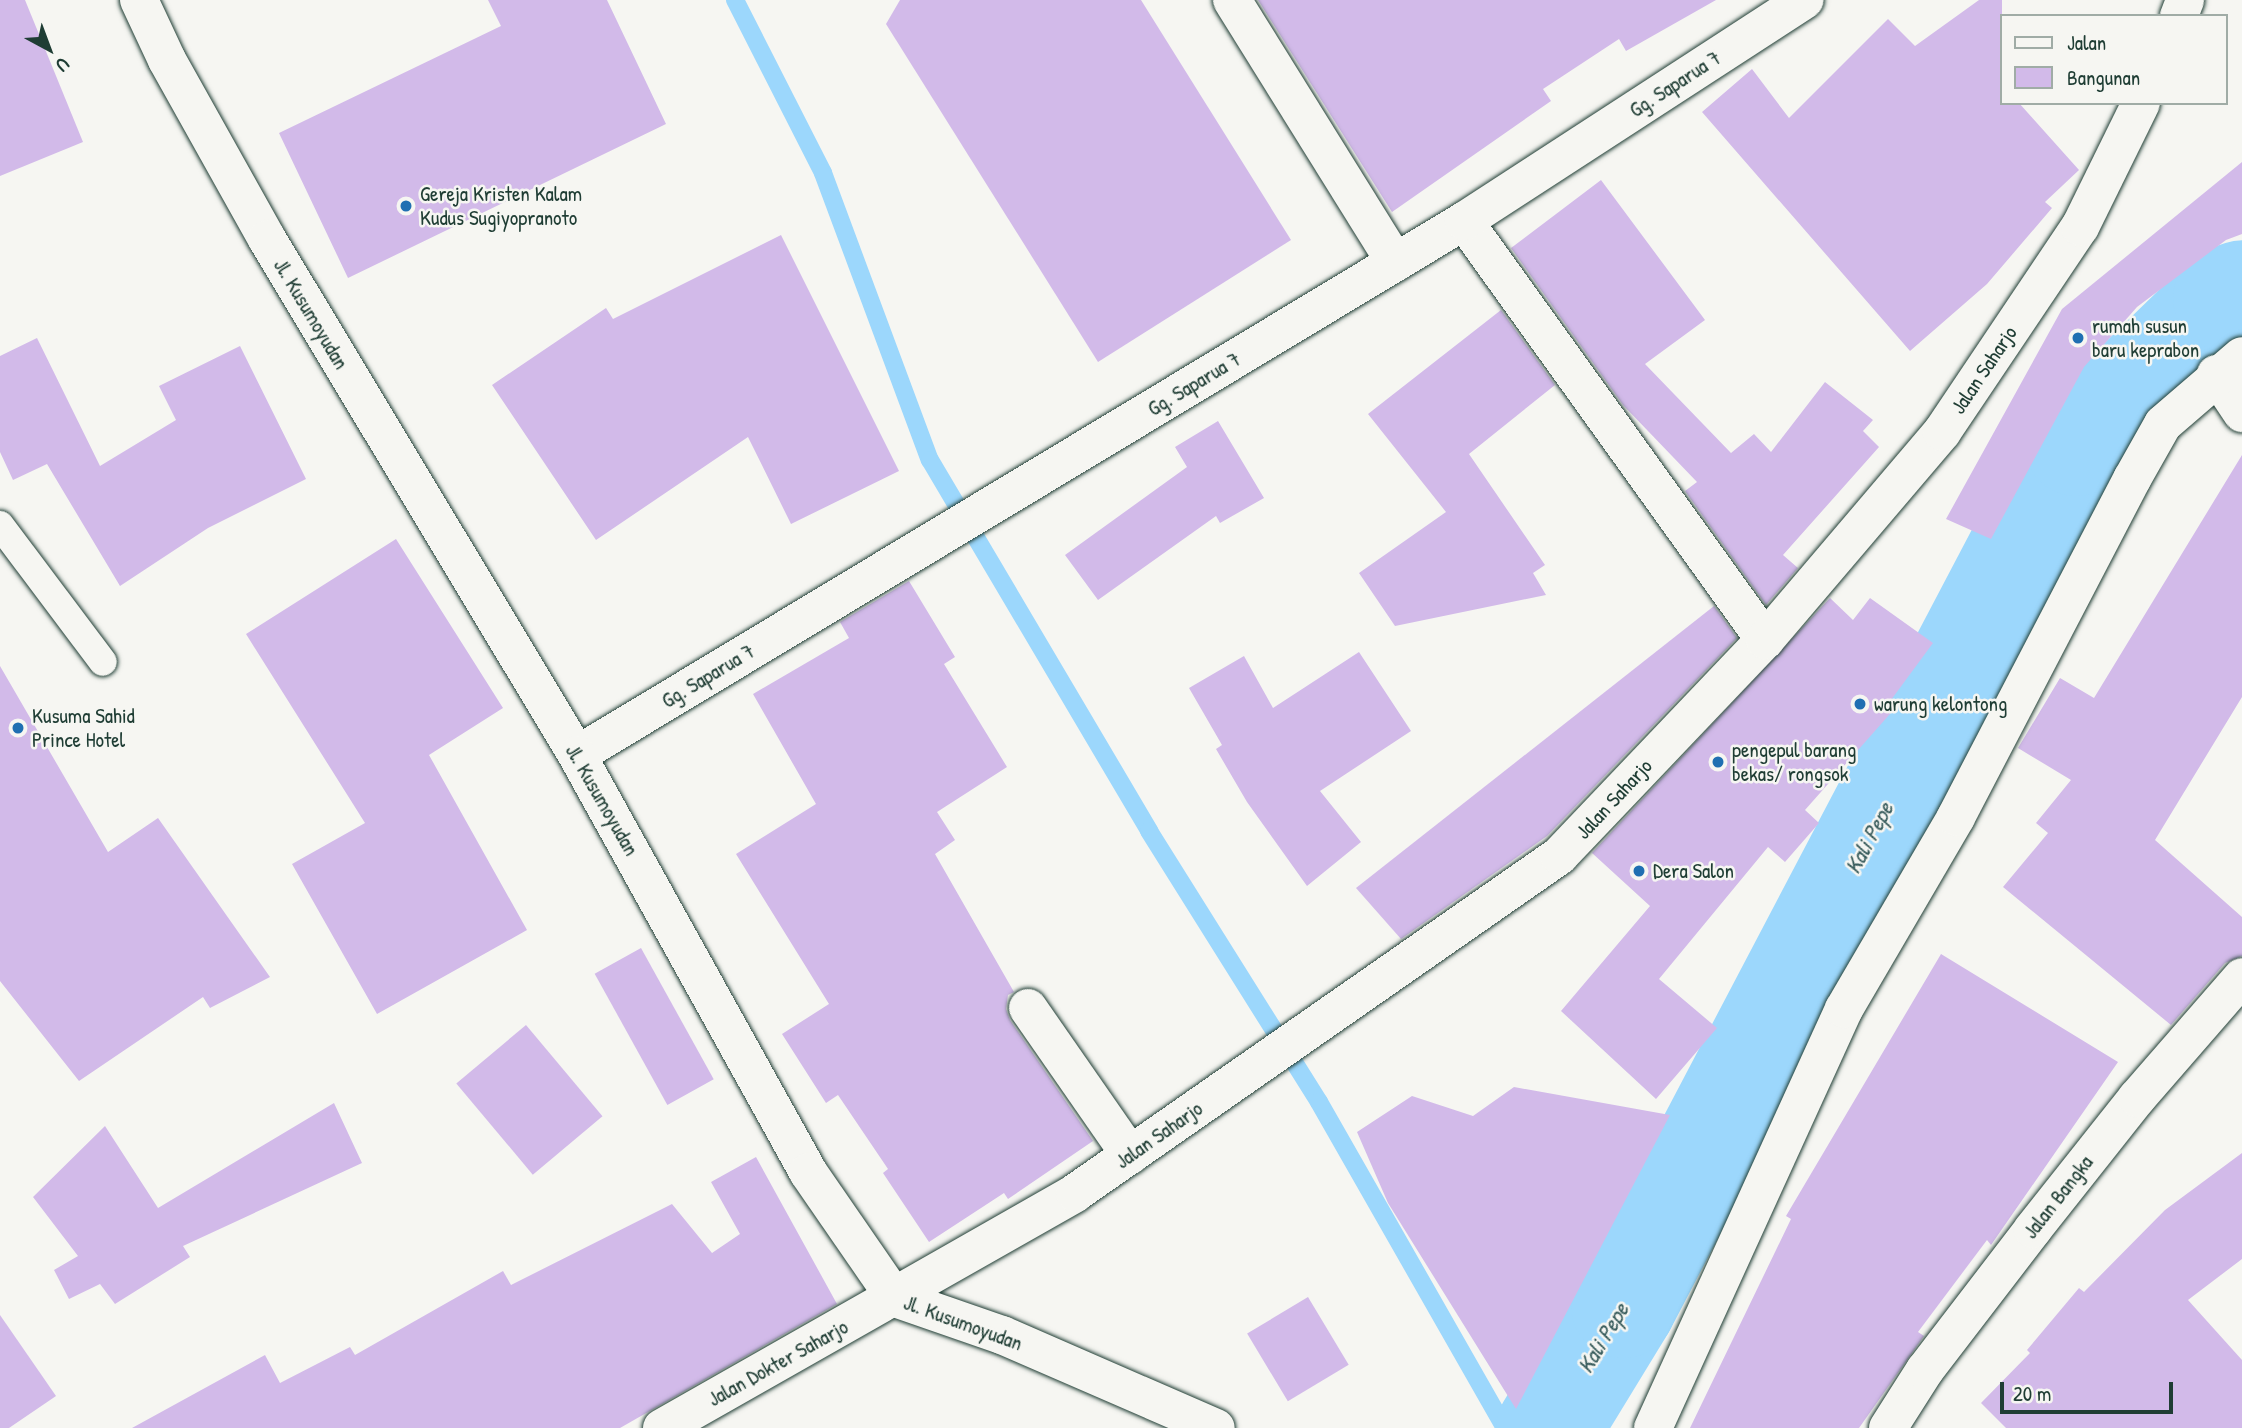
<!DOCTYPE html>
<style>
body{margin:0}
#map{position:relative;width:2242px;height:1428px;overflow:hidden;background:#f6f6f2;font-family:"Patrick Hand",sans-serif}
div>[style]{position:absolute}
.stream>*{height:18px;margin:-9px;padding:0 9px;transform-origin:9px;border-radius:9px;background:#9cd7fc}
.river>*{height:105px;margin:-52.5px;padding:0 52.5px;transform-origin:52.5px;border-radius:52.5px;background:#9cd7fc}
.building>*{inset:0;background:#d2bae9;transform-origin:0 0}
.roads{filter:drop-shadow(0 0 2px #1f3d34) drop-shadow(0 0 2px #1f3d34)}
.lane>*{height:28px;margin:-14px;padding:0 14px;transform-origin:14px;border-radius:14px;background:#f6f6f2}
.street>*{height:38px;margin:-19px;padding:0 19px;transform-origin:19px;border-radius:19px;background:#f6f6f2}
.secondary>*{height:38px;margin:-19px;padding:0 19px;transform-origin:19px;border-radius:19px;background:#f6f6f2}
.dots>*{width:19px;height:19px;translate:-50% -50%;box-sizing:border-box;border:4px solid #f6f6f2;border-radius:50%}
span{translate:-50% -50%;white-space:nowrap;text-align:center;line-height:1.15;-webkit-text-stroke:5px #f6f6f2;paint-order:stroke}
.street-label{font-size:21px;color:#1f3d34}
.poi-label{font-size:21px;color:#1f3d34}
.left{translate:0 -50%;text-align:left}
.water-label{font-size:23px;color:#385c5c;font-style:italic}
.legend{position:absolute;left:2000px;top:14px;width:228px;height:91px;box-sizing:border-box;background:#f6f6f2;border:2px solid #a0aca6;margin:0;padding:9px 12px;list-style:none;font-size:21px;color:#1f3d34}
.legend li{display:flex;align-items:center;gap:14px;height:35px}
.legend b{width:35px;border:2px solid #a0aca6}
.north{position:absolute;left:14px;top:14px;width:70px;height:70px;-webkit-text-stroke:5px #f6f6f2;paint-order:stroke;rotate:139deg;font-size:19px;font-weight:700;line-height:28px;text-align:center;color:#1f3d34}
.north::after{content:'';display:block;margin:auto;width:24px;height:32px;background:#1f3d34;clip-path:polygon(50% 0,100% 100%,50% 72%,0 100%)}
.scale{position:absolute;left:2000px;top:1382px;width:173px;height:32px;box-sizing:border-box;border:4px solid #1f3d34;border-top:0;padding-left:9px;font-size:21px;line-height:24px;white-space:nowrap;color:#1f3d34;-webkit-text-stroke:5px #f6f6f2;paint-order:stroke}
</style>
<div id="map">
<div class="stream">
<div style="left:735px;top:0;width:194px;rotate:63deg"></div>
<div style="left:823px;top:173px;width:306px;rotate:69.6deg"></div>
<div style="left:930px;top:460px;width:431px;rotate:59.4deg"></div>
<div style="left:1149px;top:831px;width:320px;rotate:57.9deg"></div>
<div style="left:1319px;top:1102px;width:375px;rotate:60.3deg"></div>
</div>
<div class="river">
<div style="left:1548px;top:1428px;width:144px;rotate:-58.6deg"></div>
<div style="left:1623px;top:1305px;width:974px;rotate:-62.28deg"></div>
<div style="left:2076px;top:443px;width:208px;rotate:-44.2deg"></div>
<div style="left:2225px;top:298px;width:18px;rotate:-19deg"></div>
</div>
<div class="building">
<div style="clip-path:polygon(0 0,25px 0,83px 142px,0 176px)"></div>
<div style="clip-path:polygon(488px 0,607px 0,666px 124px,348px 278px,279px 133px,501px 26px)"></div>
<div style="clip-path:polygon(900px 0,1141px 0,1291px 240px,1098px 362px,886px 24px)"></div>
<div style="clip-path:polygon(1258px 0,1716px 0,1626px 51px,1619px 39px,1543px 89px,1551px 101px,1392px 212px)"></div>
<div style="clip-path:polygon(1979px 0,2002px 0,2002px 103px,2019px 103px,2079px 170px,2045px 202px,2052px 208px,1987px 284px,1910px 351px,1702px 112px,1752px 69px,1789px 118px,1888px 19px,1915px 46px)"></div>
<div style="clip-path:polygon(2242px 162px,2242px 234px,2226px 240px,2137px 307px,2084px 367px,1991px 539px,1946px 519px,2062px 309px)"></div>
<div style="clip-path:polygon(1601px 180px,1705px 320px,1645px 364px,1731px 453px,1754px 434px,1771px 452px,1825px 382px,1873px 420px,1863px 431px,1879px 447px,1783px 555px,1798px 568px,1766px 605px,1685px 491px,1697px 482px,1623px 405px,1511px 248px)"></div>
<div style="clip-path:polygon(781px 235px,899px 471px,791px 524px,748px 437px,596px 540px,492px 385px,606px 308px,613px 319px)"></div>
<div style="clip-path:polygon(1501px 310px,1555px 385px,1469px 454px,1545px 565px,1533px 573px,1546px 595px,1395px 626px,1359px 573px,1446px 512px,1368px 414px)"></div>
<div style="clip-path:polygon(37px 338px,100px 466px,176px 420px,159px 386px,240px 346px,306px 479px,208px 528px,120px 586px,47px 464px,13px 480px,0 452px,0 356px)"></div>
<div style="clip-path:polygon(1218px 421px,1264px 498px,1220px 523px,1216px 516px,1098px 600px,1065px 555px,1187px 467px,1175px 447px)"></div>
<div style="clip-path:polygon(2242px 455px,2242px 697px,2155px 840px,2242px 917px,2242px 956px,2225px 963px,2171px 1025px,2003px 887px,2048px 833px,2036px 823px,2071px 780px,2018px 748px,2060px 678px,2094px 698px)"></div>
<div style="clip-path:polygon(396px 539px,503px 708px,429px 755px,527px 930px,377px 1014px,292px 864px,365px 823px,246px 634px)"></div>
<div style="clip-path:polygon(909px 581px,955px 657px,944px 664px,1007px 767px,937px 812px,955px 840px,935px 854px,1014px 992px,1008px 995px,1006px 1009px,1010px 1020px,1093px 1141px,1008px 1199px,1004px 1193px,929px 1242px,883px 1173px,888px 1169px,838px 1095px,826px 1103px,782px 1034px,829px 1004px,736px 854px,816px 804px,753px 694px,849px 638px,840px 622px)"></div>
<div style="clip-path:polygon(1830px 598px,1853px 620px,1870px 598px,1933px 643px,1891px 700px,1897px 706px,1805px 810px,1819px 823px,1785px 862px,1768px 847px,1659px 979px,1717px 1028px,1656px 1099px,1561px 1011px,1650px 906px,1592px 853px)"></div>
<div style="clip-path:polygon(1714px 606px,1737px 638px,1547px 836px,1401px 939px,1356px 888px)"></div>
<div style="clip-path:polygon(1359px 652px,1411px 731px,1320px 791px,1361px 842px,1307px 886px,1247px 802px,1216px 749px,1222px 745px,1189px 688px,1244px 656px,1273px 708px)"></div>
<div style="clip-path:polygon(0 666px,108px 852px,158px 818px,270px 977px,210px 1008px,203px 997px,79px 1081px,0 981px)"></div>
<div style="left:641px;top:948px;width:150px;height:53px;rotate:61deg"></div>
<div style="clip-path:polygon(1941px 954px,2118px 1062px,1991px 1245px,1987px 1240px,1918px 1332px,1924px 1336px,1859px 1428px,1690px 1428px,1791px 1219px,1786px 1216px)"></div>
<div style="left:526px;top:1025px;width:119px;height:91px;rotate:50deg"></div>
<div style="clip-path:polygon(1514px 1087px,1670px 1115px,1516px 1409px,1388px 1203px,1357px 1132px,1412px 1096px,1473px 1116px)"></div>
<div style="clip-path:polygon(334px 1103px,362px 1163px,183px 1246px,190px 1257px,115px 1304px,100px 1284px,69px 1299px,54px 1270px,78px 1256px,33px 1197px,105px 1126px,158px 1208px)"></div>
<div style="clip-path:polygon(2242px 1153px,2242px 1259px,2188px 1300px,2242px 1360px,2242px 1428px,2006px 1428px,1981px 1403px,2030px 1353px,2027px 1350px,2079px 1288px,2084px 1292px,2165px 1210px)"></div>
<div style="clip-path:polygon(756px 1157px,837px 1304px,620px 1428px,132px 1428px,265px 1355px,280px 1383px,350px 1347px,355px 1355px,503px 1271px,511px 1285px,672px 1204px,712px 1253px,740px 1234px,711px 1182px)"></div>
<div style="left:1308px;top:1297px;width:79px;height:71px;rotate:59deg"></div>
<div style="clip-path:polygon(0 1315px,56px 1396px,9px 1428px,0 1428px)"></div>
</div>
<div class="roads">
<div class="lane">
<div style="left:0;top:525px;width:171px;rotate:53.1deg"></div>
</div>
<div class="street">
<div style="left:1232px;top:0;width:309px;rotate:58.1deg"></div>
<div style="left:1464px;top:221px;width:516px;rotate:54.31deg"></div>
<div style="left:2216px;top:374px;width:47px;rotate:56.3deg"></div>
<div style="left:577px;top:755px;width:1035px;rotate:-31.05deg"></div>
<div style="left:1464px;top:221px;width:406px;rotate:-33deg"></div>
<div style="left:1028px;top:1008px;width:179px;rotate:55.2deg"></div>
<div style="left:1653px;top:1428px;width:460px;rotate:-65.5deg"></div>
<div style="left:1844px;top:1009px;width:222px;rotate:-59.7deg"></div>
<div style="left:1956px;top:817px;width:381px;rotate:-62.5deg"></div>
<div style="left:2132px;top:479px;width:63px;rotate:-60.6deg"></div>
<div style="left:2163px;top:424px;width:104px;rotate:-40.7deg"></div>
</div>
<div class="secondary">
<div style="left:139px;top:0;width:66px;rotate:65deg"></div>
<div style="left:167px;top:60px;width:205px;rotate:60.8deg"></div>
<div style="left:267px;top:239px;width:602px;rotate:59deg"></div>
<div style="left:577px;top:755px;width:477px;rotate:61deg"></div>
<div style="left:808px;top:1172px;width:153px;rotate:55.4deg"></div>
<div style="left:895px;top:1298px;width:113px;rotate:19.1deg"></div>
<div style="left:1002px;top:1335px;width:233px;rotate:23.5deg"></div>
<div style="left:2179px;top:16px;width:17px;rotate:-69deg"></div>
<div style="left:662px;top:1428px;width:475px;rotate:-29.6deg"></div>
<div style="left:1075px;top:1193px;width:590px;rotate:-34.85deg"></div>
<div style="left:1559px;top:856px;width:298px;rotate:-46.4deg"></div>
<div style="left:1765px;top:640px;width:273px;rotate:-49.6deg"></div>
<div style="left:1942px;top:432px;width:247px;rotate:-56.1deg"></div>
<div style="left:2080px;top:227px;width:138px;rotate:-63.8deg"></div>
<div style="left:1888px;top:1428px;width:69px;rotate:-57.5deg"></div>
<div style="left:1925px;top:1370px;width:178px;rotate:-52.5deg"></div>
<div style="left:2033px;top:1229px;width:167px;rotate:-51.6deg"></div>
<div style="left:2137px;top:1098px;width:160px;rotate:-49deg"></div>
</div>
</div>
<div class="dots">
<div style="left:406px;top:206px;background:#1f6fb2"></div>
<div style="left:2078px;top:338px;background:#1f6fb2"></div>
<div style="left:1860px;top:704px;background:#1f6fb2"></div>
<div style="left:18px;top:728px;background:#1f6fb2"></div>
<div style="left:1718px;top:762px;background:#1f6fb2"></div>
<div style="left:1639px;top:871px;background:#1f6fb2"></div>
</div>
<div class="street-label">
<span style="left:1675px;top:84px;rotate:-33deg">Gg. Saparua 7</span>
<span style="left:311px;top:314px;rotate:59deg">Jl. Kusumoyudan</span>
<span style="left:1984px;top:370px;rotate:-56deg">Jalan Saharjo</span>
<span style="left:1194px;top:384px;rotate:-31deg">Gg. Saparua 7</span>
<span style="left:708px;top:676px;rotate:-31deg">Gg. Saparua 7</span>
<span style="left:1614px;top:799px;rotate:-47deg">Jalan Saharjo</span>
<span style="left:602px;top:800px;rotate:60deg">Jl. Kusumoyudan</span>
<span style="left:1159px;top:1135px;rotate:-35deg">Jalan Saharjo</span>
<span style="left:2058px;top:1197px;rotate:-52deg">Jalan Bangka</span>
<span style="left:963px;top:1323px;rotate:20deg">Jl. Kusumoyudan</span>
<span style="left:778px;top:1363px;rotate:-29deg">Jalan Dokter Saharjo</span>
</div>
<div class="poi-label">
<span class="left" style="left:420px;top:206px">Gereja Kristen Kalam<br>Kudus Sugiyopranoto</span>
<span class="left" style="left:2092px;top:338px">rumah susun<br>baru keprabon</span>
<span class="left" style="left:1874px;top:704px">warung kelontong</span>
<span class="left" style="left:32px;top:728px">Kusuma Sahid<br>Prince Hotel</span>
<span class="left" style="left:1732px;top:762px">pengepul barang<br>bekas/ rongsok</span>
<span class="left" style="left:1653px;top:871px">Dera Salon</span>
</div>
<div class="water-label">
<span style="left:1869px;top:838px;rotate:-62deg">Kali Pepe</span>
<span style="left:1603px;top:1338px;rotate:-59deg">Kali Pepe</span>
</div>
<ul class="legend">
<li><b style="height:9px;background:#f6f6f2"></b>Jalan</li>
<li><b style="height:19px;background:#d2bae9"></b>Bangunan</li>
</ul>
<div class="north">U</div>
<div class="scale">20 m</div>
</div>
